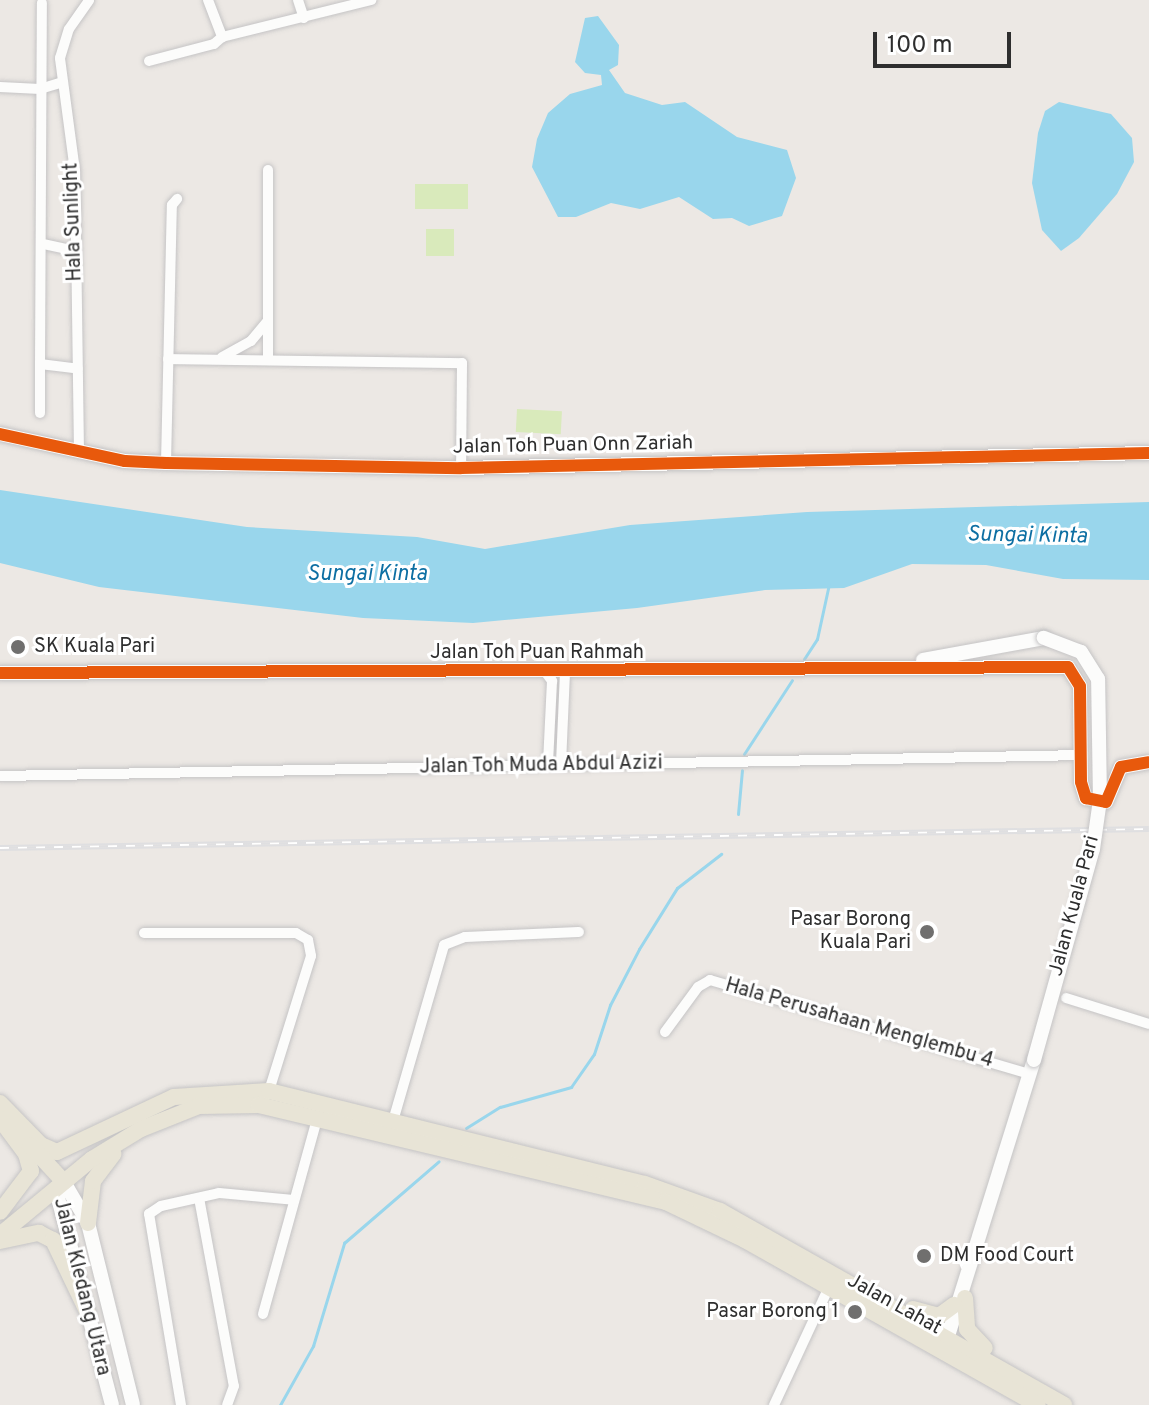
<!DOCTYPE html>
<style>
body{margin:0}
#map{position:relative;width:1149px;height:1405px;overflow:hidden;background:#ece8e4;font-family:Overpass,sans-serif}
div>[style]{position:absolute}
.pitch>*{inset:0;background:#d9eabb;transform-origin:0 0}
.water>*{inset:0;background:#99d6ec}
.stream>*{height:3px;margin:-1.5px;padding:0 1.5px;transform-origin:1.5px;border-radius:1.5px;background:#99d6ec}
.roads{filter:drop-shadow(0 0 2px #c5c4c5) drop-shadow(0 0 2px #c5c4c5)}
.street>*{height:10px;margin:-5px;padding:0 5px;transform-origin:5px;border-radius:5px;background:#fcfcfb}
.secondary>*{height:14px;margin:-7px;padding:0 7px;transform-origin:7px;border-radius:7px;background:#fcfcfb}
.primary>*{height:16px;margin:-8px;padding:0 8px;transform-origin:8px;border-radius:8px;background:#e8e4d6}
.rail>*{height:6px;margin-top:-3px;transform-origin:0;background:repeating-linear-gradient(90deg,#fff 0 9px,#dfdfe1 0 18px);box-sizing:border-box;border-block:2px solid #dfdfe1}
.bridges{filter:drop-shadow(0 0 2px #c5c4c5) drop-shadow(0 0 2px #c5c4c5)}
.secondary-bridge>*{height:14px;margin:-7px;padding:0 7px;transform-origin:7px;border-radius:7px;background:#fcfcfb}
.cycleway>*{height:12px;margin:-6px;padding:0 6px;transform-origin:6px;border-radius:6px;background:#e8590c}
.dots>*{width:22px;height:22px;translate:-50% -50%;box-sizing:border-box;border:4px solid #fff;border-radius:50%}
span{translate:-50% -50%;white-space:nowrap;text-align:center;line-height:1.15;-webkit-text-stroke:6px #fff;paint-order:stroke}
.street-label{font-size:20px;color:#2e2e2e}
.poi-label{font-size:20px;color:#2e2e2e}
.left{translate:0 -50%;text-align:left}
.right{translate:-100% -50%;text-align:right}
.water-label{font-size:22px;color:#0d6fa3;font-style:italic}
.scale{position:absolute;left:873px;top:32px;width:138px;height:36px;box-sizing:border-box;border:4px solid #2e2e2e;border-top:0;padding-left:10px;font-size:24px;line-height:28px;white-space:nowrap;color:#2e2e2e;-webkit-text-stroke:6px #fff;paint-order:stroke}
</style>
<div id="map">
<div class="pitch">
<div style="left:415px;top:184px;width:53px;height:25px"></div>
<div style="left:426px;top:229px;width:28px;height:27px"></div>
<div style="left:517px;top:409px;width:45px;height:23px;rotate:3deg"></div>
</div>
<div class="water">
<div style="clip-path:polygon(598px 16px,619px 45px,618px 65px,609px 70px,625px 93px,662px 105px,685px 102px,737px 137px,787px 150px,796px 178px,782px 216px,749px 226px,732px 218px,713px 219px,679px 197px,640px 209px,611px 203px,576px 217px,558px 217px,532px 167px,537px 139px,548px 113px,570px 94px,602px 85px,601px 75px,585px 73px,575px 62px,585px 18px)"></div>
<div style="clip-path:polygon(1059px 102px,1111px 114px,1132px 138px,1134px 162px,1117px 194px,1079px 238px,1061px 251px,1042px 230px,1032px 183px,1038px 133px,1045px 111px)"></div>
<div style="clip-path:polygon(0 490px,247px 527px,417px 537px,485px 549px,630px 525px,807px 512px,1149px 502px,1149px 580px,1063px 579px,986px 565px,912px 564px,844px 588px,765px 590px,637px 608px,473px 623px,363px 618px,99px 587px,0 563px)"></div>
</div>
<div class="stream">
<div style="left:804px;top:659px;width:24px;rotate:-57deg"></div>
<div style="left:817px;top:639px;width:56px;rotate:-77.7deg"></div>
<div style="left:744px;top:754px;width:88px;rotate:-57deg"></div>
<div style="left:738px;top:814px;width:44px;rotate:-84.8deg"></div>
<div style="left:466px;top:1128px;width:40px;rotate:-32deg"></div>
<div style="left:500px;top:1107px;width:74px;rotate:-15.7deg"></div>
<div style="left:571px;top:1087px;width:40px;rotate:-55.1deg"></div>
<div style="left:594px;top:1054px;width:52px;rotate:-71.9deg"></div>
<div style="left:610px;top:1005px;width:63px;rotate:-62.6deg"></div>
<div style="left:639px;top:949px;width:72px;rotate:-58.1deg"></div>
<div style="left:677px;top:888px;width:56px;rotate:-37.7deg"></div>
<div style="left:280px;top:1405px;width:68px;rotate:-60.8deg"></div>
<div style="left:313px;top:1346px;width:108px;rotate:-73.2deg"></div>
<div style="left:344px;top:1243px;width:125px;rotate:-40.8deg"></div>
</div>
<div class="roads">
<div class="street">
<div style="left:208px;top:0;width:40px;rotate:69deg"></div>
<div style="left:298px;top:0;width:19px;rotate:72deg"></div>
<div style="left:222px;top:37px;width:154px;rotate:-13.9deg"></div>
<div style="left:149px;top:61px;width:67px;rotate:-14.7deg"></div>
<div style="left:214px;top:44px;width:11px;rotate:-41deg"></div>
<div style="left:0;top:87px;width:40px;rotate:2.9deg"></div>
<div style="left:40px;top:89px;width:21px;rotate:-17deg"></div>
<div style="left:268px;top:170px;width:190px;rotate:90deg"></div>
<div style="left:43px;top:244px;width:34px;rotate:12deg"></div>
<div style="left:222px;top:357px;width:33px;rotate:-29deg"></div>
<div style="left:251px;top:341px;width:26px;rotate:-50deg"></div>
<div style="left:168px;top:359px;width:294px;rotate:0.8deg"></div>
<div style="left:462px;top:363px;width:105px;rotate:90.5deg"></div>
<div style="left:40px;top:364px;width:361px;rotate:-89.7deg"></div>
<div style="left:40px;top:413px;width:49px;rotate:-90deg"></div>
<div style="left:40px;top:364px;width:38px;rotate:7deg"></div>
<div style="left:79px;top:452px;width:281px;rotate:-90.8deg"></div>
<div style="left:75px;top:171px;width:114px;rotate:-97.6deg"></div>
<div style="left:60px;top:58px;width:30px;rotate:-73deg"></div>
<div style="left:69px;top:29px;width:35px;rotate:-55deg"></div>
<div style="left:166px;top:463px;width:258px;rotate:-88.7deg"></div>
<div style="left:172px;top:205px;width:8px;rotate:-50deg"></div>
<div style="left:547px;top:674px;width:9px;rotate:54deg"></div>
<div style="left:552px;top:681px;width:83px;rotate:92.8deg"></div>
<div style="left:561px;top:764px;width:90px;rotate:-87.5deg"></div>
<div style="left:0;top:776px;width:1081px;rotate:-1.11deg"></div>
<div style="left:144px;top:933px;width:152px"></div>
<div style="left:296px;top:933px;width:14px;rotate:30deg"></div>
<div style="left:308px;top:940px;width:16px;rotate:79deg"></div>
<div style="left:311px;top:956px;width:141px;rotate:107.3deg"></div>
<div style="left:1066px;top:998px;width:87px;rotate:17.4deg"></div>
<div style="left:665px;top:1032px;width:56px;rotate:-53.7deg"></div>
<div style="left:698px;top:987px;width:14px;rotate:-30deg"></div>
<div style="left:710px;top:980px;width:333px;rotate:16.4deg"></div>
<div style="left:393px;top:1121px;width:183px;rotate:-73.8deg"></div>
<div style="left:444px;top:945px;width:22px;rotate:-21deg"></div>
<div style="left:465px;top:937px;width:114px;rotate:-2.5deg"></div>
<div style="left:199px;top:1198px;width:191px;rotate:79.5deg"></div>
<div style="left:234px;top:1386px;width:20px;rotate:110deg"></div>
<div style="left:263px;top:1314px;width:205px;rotate:-74.5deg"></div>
<div style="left:181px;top:1405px;width:194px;rotate:-99.5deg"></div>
<div style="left:149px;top:1214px;width:14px;rotate:-34deg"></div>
<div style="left:161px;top:1206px;width:59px;rotate:-12.6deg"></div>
<div style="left:219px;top:1193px;width:75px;rotate:5.3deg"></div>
<div style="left:774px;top:1405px;width:128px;rotate:-65deg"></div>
</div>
<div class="secondary">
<div style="left:0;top:434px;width:128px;rotate:12.2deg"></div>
<div style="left:125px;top:461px;width:41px;rotate:2.8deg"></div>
<div style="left:166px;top:463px;width:295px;rotate:1deg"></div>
<div style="left:461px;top:468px;width:688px;rotate:-1.25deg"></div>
<div style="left:923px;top:660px;width:123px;rotate:-10.3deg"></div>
<div style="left:0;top:673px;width:1068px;rotate:-0.32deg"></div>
<div style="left:1068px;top:667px;width:22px;rotate:58deg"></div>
<div style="left:1080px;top:686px;width:96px;rotate:89.4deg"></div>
<div style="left:1081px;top:782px;width:17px;rotate:73deg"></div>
<div style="left:1086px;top:798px;width:20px;rotate:11deg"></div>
<div style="left:1106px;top:802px;width:38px;rotate:-67deg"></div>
<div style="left:1121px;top:767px;width:28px;rotate:-10deg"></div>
<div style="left:64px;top:1182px;width:48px;rotate:59.7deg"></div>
<div style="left:88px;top:1223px;width:187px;rotate:76.1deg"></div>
<div style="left:56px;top:1190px;width:222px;rotate:75.4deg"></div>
<div style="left:948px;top:1336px;width:289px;rotate:-72.7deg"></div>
</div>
<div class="primary">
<div style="left:0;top:1103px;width:59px;rotate:45.7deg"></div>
<div style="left:41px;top:1145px;width:17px;rotate:24deg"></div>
<div style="left:57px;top:1152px;width:129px;rotate:-25.2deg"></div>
<div style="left:174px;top:1097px;width:95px;rotate:-3.6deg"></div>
<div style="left:269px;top:1091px;width:387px;rotate:13.9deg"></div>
<div style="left:645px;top:1184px;width:80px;rotate:19.8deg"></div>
<div style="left:720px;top:1211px;width:395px;rotate:29.4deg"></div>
<div style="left:0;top:1119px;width:44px;rotate:53.4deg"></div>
<div style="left:26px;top:1154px;width:18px;rotate:74deg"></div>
<div style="left:31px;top:1171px;width:51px;rotate:127.1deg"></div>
<div style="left:30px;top:1145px;width:50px;rotate:47.4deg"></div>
<div style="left:88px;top:1223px;width:42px;rotate:-83.2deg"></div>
<div style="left:93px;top:1181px;width:34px;rotate:-53deg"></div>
<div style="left:0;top:1235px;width:119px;rotate:-39.6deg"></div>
<div style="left:92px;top:1159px;width:57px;rotate:-31.5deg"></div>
<div style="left:141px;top:1129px;width:62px;rotate:-21.6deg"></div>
<div style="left:199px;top:1106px;width:60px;rotate:-1deg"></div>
<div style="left:259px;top:1105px;width:418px;rotate:13.4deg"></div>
<div style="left:666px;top:1202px;width:88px;rotate:25.7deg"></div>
<div style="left:745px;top:1240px;width:336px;rotate:29.4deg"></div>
<div style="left:0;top:1241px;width:40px;rotate:-12deg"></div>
<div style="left:39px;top:1233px;width:16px;rotate:27deg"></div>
<div style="left:53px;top:1240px;width:81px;rotate:64.4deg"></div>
<div style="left:965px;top:1298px;width:31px;rotate:86deg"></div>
<div style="left:967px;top:1329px;width:26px;rotate:47deg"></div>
<div style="left:913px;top:1309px;width:27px;rotate:15deg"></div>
<div style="left:939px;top:1316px;width:19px;rotate:-36deg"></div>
</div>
</div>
<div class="rail">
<div style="left:0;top:848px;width:1149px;rotate:-0.95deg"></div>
</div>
<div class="bridges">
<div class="secondary-bridge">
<div style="left:1034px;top:1060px;width:219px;rotate:-74.4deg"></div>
<div style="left:1093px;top:849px;width:49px;rotate:-81.9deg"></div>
<div style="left:1100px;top:800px;width:121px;rotate:-90.9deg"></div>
<div style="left:1098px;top:679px;width:32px;rotate:-122deg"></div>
<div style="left:1081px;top:652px;width:40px;rotate:-159deg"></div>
</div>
</div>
<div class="cycleway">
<div style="left:0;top:434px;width:128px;rotate:12.2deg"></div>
<div style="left:125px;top:461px;width:41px;rotate:2.8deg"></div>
<div style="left:166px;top:463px;width:295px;rotate:1deg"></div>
<div style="left:461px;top:468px;width:688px;rotate:-1.25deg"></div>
<div style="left:0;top:673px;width:1068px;rotate:-0.32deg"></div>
<div style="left:1068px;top:667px;width:22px;rotate:58deg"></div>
<div style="left:1080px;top:686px;width:96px;rotate:89.4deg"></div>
<div style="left:1081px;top:782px;width:17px;rotate:73deg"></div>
<div style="left:1086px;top:798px;width:20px;rotate:11deg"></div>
<div style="left:1106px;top:802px;width:38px;rotate:-67deg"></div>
<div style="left:1121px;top:767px;width:28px;rotate:-10deg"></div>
</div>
<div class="dots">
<div style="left:18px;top:647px;background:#706f6e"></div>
<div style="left:927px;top:932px;background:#706f6e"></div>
<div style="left:924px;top:1256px;background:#706f6e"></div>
<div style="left:855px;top:1312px;background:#706f6e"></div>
</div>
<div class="street-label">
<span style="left:74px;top:222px;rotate:-92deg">Hala Sunlight</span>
<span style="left:573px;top:446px;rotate:-1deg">Jalan Toh Puan Onn Zariah</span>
<span style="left:537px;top:653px">Jalan Toh Puan Rahmah</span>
<span style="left:541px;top:766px;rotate:-1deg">Jalan Toh Muda Abdul Azizi</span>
<span style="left:1075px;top:906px;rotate:-75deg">Jalan Kuala Pari</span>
<span style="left:859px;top:1024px;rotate:16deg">Hala Perusahaan Menglembu 4</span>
<span style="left:81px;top:1287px;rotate:76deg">Jalan Kledang Utara</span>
<span style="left:894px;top:1305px;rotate:29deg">Jalan Lahat</span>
</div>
<div class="poi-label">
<span class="left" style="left:34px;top:647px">SK Kuala Pari</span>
<span class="right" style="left:911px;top:932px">Pasar Borong<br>Kuala Pari</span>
<span class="left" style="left:940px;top:1256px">DM Food Court</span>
<span class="right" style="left:839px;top:1312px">Pasar Borong 1</span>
</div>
<div class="water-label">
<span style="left:1027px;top:536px;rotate:1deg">Sungai Kinta</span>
<span style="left:367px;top:575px">Sungai Kinta</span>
</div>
<div class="scale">100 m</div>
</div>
